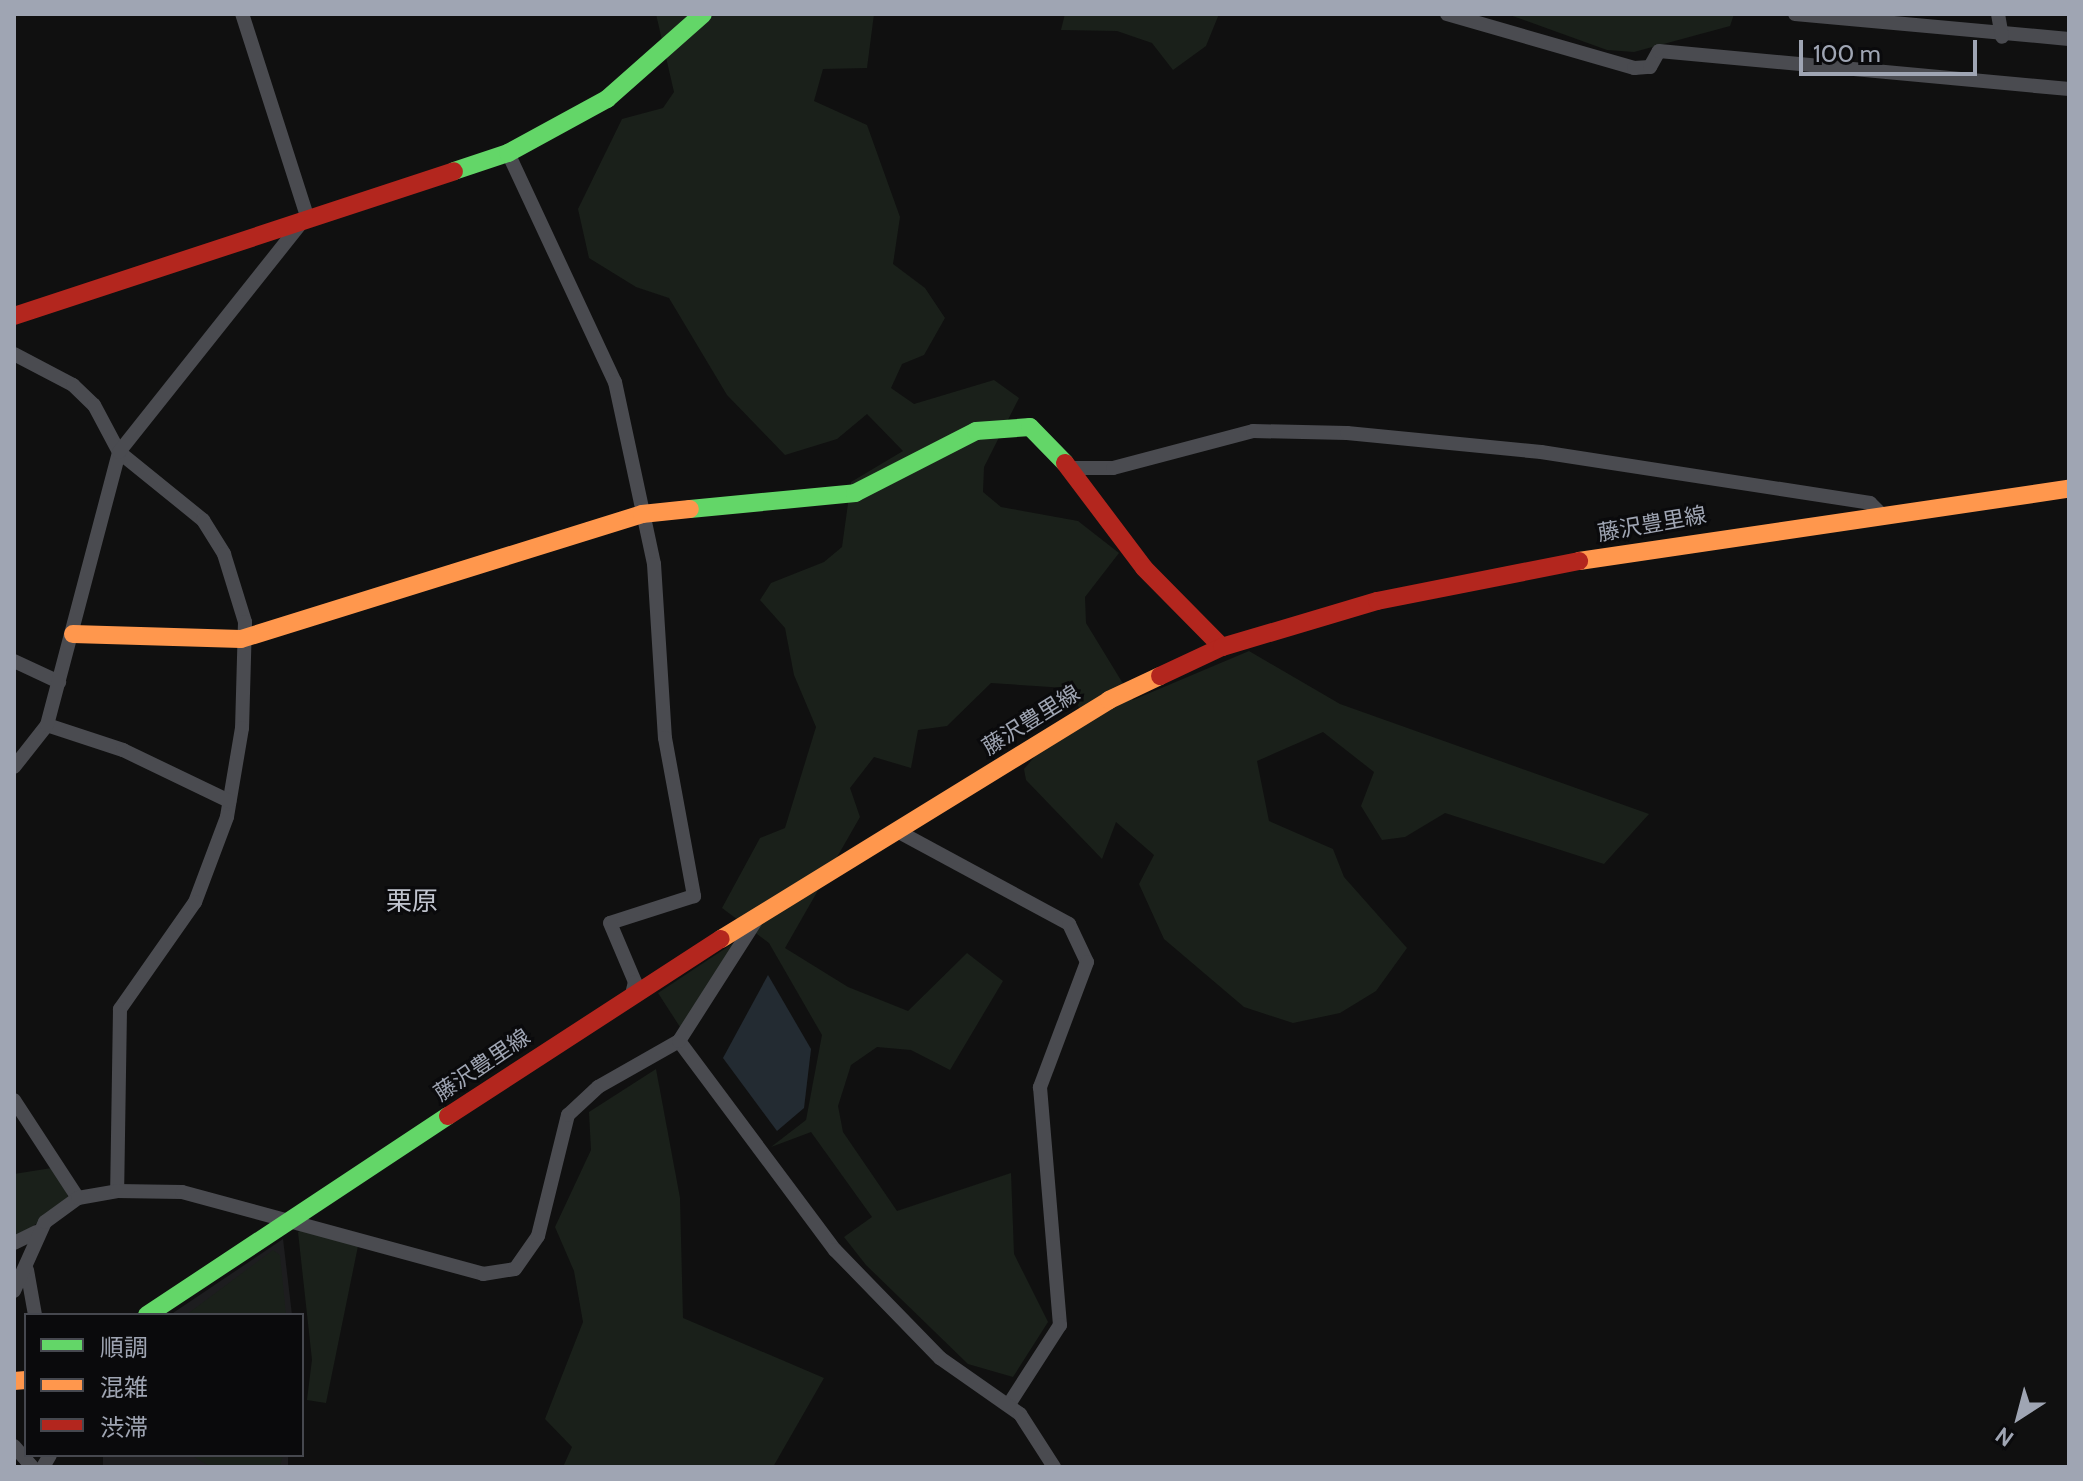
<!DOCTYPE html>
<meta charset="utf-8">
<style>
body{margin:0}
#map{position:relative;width:2083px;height:1481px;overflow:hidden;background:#101010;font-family:Cabin,"Noto Sans JP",sans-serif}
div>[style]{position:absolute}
.built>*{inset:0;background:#1d1d1f;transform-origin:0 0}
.green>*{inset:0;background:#1a201a}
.water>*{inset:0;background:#232b32}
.street>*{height:14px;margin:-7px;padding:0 7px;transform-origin:7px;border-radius:7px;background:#4a4b50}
.fast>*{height:18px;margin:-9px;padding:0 9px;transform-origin:9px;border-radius:9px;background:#63d668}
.slow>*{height:18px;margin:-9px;padding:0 9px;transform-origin:9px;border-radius:9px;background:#ff974d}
.jam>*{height:18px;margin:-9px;padding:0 9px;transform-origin:9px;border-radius:9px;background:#b3261e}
span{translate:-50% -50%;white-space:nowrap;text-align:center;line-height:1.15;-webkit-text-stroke:6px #0a0a0c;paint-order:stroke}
.street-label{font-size:22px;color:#9fa5b3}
.quarter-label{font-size:26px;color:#c0c4ce}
.frame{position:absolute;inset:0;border:16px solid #9fa5b3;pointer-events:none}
.legend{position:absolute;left:24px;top:1313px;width:280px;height:144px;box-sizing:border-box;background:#0a0a0c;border:2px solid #46484f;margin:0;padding:10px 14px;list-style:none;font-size:24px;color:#9fa5b3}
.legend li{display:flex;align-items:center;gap:16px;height:40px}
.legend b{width:40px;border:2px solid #46484f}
.north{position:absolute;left:1979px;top:1377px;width:80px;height:80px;-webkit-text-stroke:6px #0a0a0c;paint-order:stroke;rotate:216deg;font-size:22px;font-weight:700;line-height:32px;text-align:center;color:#9fa5b3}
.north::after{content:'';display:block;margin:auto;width:28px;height:36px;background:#9fa5b3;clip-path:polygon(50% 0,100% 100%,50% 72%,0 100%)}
.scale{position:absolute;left:1799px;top:40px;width:178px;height:36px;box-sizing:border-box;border:4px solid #9fa5b3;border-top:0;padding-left:10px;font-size:24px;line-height:28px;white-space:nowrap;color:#9fa5b3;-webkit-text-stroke:6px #0a0a0c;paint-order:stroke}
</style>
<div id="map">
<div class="built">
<div style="clip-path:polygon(283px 1239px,292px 1315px,170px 1315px)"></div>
<div style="left:103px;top:1455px;width:185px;height:12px"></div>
</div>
<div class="green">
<div style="clip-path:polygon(656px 14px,874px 14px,867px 68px,823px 69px,814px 101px,867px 125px,900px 217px,893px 264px,925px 288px,945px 318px,924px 355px,902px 364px,891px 388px,914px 404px,994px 380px,1019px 398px,984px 467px,983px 492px,1001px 507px,1078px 521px,1119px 553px,1085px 597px,1086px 623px,1133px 700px,1249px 651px,1340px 704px,1649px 814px,1604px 864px,1445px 813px,1405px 837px,1382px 840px,1361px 806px,1374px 772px,1323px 732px,1257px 761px,1269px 821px,1333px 849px,1344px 877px,1407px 948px,1376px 991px,1340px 1013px,1293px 1023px,1244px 1007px,1164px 939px,1139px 884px,1154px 855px,1116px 822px,1102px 859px,1026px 780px,1024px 769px,1037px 754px,1087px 719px,1066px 688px,991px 683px,947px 726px,918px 730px,911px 768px,874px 757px,850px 788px,860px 817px,785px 948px,848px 987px,908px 1011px,967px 953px,1003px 981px,950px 1070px,911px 1050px,877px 1047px,851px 1065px,838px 1106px,843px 1132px,897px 1211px,1011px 1173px,1014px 1254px,1048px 1322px,1013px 1377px,968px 1364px,866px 1265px,844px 1237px,872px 1217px,811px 1132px,771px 1147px,806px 1120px,822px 1035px,769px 943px,722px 908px,760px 838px,785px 828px,816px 727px,794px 675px,785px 628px,760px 600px,771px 583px,824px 562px,842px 547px,851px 482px,903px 451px,867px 414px,837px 439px,785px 455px,727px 395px,669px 298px,636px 287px,589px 258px,578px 209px,622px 119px,663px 108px,674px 92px)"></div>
<div style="clip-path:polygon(1065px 14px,1219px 14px,1206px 46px,1173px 70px,1152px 43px,1117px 31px,1061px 30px)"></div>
<div style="clip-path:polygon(1507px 14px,1734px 14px,1730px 26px,1634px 52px,1607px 50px)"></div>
<div style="clip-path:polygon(735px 942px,682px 1030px,658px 993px)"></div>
<div style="clip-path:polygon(656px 1069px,680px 1198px,683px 1318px,824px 1378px,773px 1467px,563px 1467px,572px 1447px,545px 1419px,583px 1322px,574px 1271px,555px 1227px,591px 1150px,589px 1112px)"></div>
<div style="clip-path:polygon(58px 1167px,69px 1200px,14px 1240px,14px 1174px)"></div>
<div style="clip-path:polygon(304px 1229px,358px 1246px,326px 1403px,307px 1400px,312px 1360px,298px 1232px)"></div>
<div style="clip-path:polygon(273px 1250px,280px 1255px,286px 1315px,186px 1315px)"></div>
<div style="clip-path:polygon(191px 1455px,283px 1455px,280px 1467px,211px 1467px)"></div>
</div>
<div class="water">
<div style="clip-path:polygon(768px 975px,811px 1049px,804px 1108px,777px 1131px,723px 1058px)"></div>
</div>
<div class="street">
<div style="left:1447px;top:14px;width:195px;rotate:16.1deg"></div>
<div style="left:1634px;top:68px;width:16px;rotate:-4deg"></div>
<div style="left:1650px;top:67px;width:18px;rotate:-61deg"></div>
<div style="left:1659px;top:51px;width:412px;rotate:5.3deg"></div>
<div style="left:1795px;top:14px;width:275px;rotate:5.2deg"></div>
<div style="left:1998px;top:14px;width:23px;rotate:80deg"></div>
<div style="left:508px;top:153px;width:253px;rotate:65deg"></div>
<div style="left:615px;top:382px;width:186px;rotate:77.9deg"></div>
<div style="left:654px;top:564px;width:174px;rotate:86.4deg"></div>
<div style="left:665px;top:738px;width:161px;rotate:79.6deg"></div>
<div style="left:694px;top:896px;width:88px;rotate:162.2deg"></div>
<div style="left:610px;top:923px;width:64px;rotate:67deg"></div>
<div style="left:635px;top:982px;width:12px;rotate:104deg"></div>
<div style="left:14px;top:354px;width:67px;rotate:27.7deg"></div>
<div style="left:73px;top:385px;width:29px;rotate:44deg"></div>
<div style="left:94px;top:405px;width:53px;rotate:62deg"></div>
<div style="left:119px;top:452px;width:108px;rotate:39deg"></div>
<div style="left:203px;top:520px;width:40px;rotate:58deg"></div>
<div style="left:224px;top:554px;width:71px;rotate:72.8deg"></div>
<div style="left:245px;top:622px;width:106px;rotate:91.6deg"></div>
<div style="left:242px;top:728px;width:90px;rotate:99.6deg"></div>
<div style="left:227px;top:817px;width:91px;rotate:110.6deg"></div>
<div style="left:195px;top:902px;width:131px;rotate:125deg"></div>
<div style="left:120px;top:1009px;width:182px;rotate:90.9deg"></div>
<div style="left:1070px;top:468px;width:43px"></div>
<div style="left:1113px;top:468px;width:145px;rotate:-14.8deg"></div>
<div style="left:1253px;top:431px;width:94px;rotate:1.2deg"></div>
<div style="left:1347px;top:433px;width:195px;rotate:5.6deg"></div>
<div style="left:1541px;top:452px;width:333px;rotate:8.8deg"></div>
<div style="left:1870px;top:503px;width:16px;rotate:45deg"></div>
<div style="left:14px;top:661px;width:50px;rotate:25deg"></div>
<div style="left:47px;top:725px;width:80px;rotate:18.2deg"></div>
<div style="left:123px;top:750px;width:118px;rotate:25.7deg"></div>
<div style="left:14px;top:767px;width:53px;rotate:-51.8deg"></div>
<div style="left:47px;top:725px;width:282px;rotate:-75.2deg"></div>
<div style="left:119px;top:452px;width:302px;rotate:-51.5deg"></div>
<div style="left:307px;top:216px;width:212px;rotate:-107.8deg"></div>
<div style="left:901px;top:833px;width:191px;rotate:28.4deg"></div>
<div style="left:1069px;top:924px;width:42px;rotate:64.7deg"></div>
<div style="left:1087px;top:962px;width:134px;rotate:110.6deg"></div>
<div style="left:1040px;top:1087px;width:239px;rotate:85.2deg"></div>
<div style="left:1060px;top:1325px;width:94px;rotate:122.8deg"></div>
<div style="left:679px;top:1041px;width:261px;rotate:53.3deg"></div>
<div style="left:835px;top:1250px;width:151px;rotate:45.8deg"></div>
<div style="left:940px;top:1358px;width:98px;rotate:35deg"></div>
<div style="left:1020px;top:1414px;width:63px;rotate:57.3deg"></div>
<div style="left:14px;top:1100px;width:117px;rotate:56.9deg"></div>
<div style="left:14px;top:1243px;width:25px;rotate:-26deg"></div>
<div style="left:27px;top:1270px;width:46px;rotate:79.9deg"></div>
<div style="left:14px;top:1291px;width:76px;rotate:-65.8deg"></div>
<div style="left:45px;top:1222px;width:41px;rotate:-36deg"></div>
<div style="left:78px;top:1198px;width:40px;rotate:-10deg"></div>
<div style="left:117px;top:1191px;width:65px;rotate:0.9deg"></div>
<div style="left:182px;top:1192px;width:312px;rotate:15.2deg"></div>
<div style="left:483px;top:1274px;width:32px;rotate:-9deg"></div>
<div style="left:515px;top:1269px;width:40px;rotate:-55.1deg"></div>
<div style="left:538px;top:1236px;width:125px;rotate:-76.1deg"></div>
<div style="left:568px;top:1115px;width:41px;rotate:-43deg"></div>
<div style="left:598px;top:1087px;width:93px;rotate:-29.6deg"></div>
<div style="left:679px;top:1041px;width:145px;rotate:-57.4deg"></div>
<div style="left:14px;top:1446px;width:28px;rotate:49deg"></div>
<div style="left:43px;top:1467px;width:14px;rotate:-60deg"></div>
</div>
<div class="fast">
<div style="left:454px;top:171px;width:57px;rotate:-18.4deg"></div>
<div style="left:508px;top:153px;width:113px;rotate:-28.6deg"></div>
<div style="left:607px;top:99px;width:128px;rotate:-41.5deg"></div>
<div style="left:690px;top:509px;width:166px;rotate:-5.5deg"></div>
<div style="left:855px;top:493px;width:136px;rotate:-27.1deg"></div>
<div style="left:976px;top:431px;width:54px;rotate:-4.2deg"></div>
<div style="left:1030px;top:427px;width:50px;rotate:45.8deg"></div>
<div style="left:147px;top:1315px;width:361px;rotate:-33.5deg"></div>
</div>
<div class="slow">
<div style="left:1579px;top:561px;width:495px;rotate:-8.4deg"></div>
<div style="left:73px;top:634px;width:168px;rotate:1.7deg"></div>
<div style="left:241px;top:639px;width:420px;rotate:-17.3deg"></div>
<div style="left:642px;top:514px;width:48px;rotate:-5.9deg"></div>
<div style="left:721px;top:939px;width:456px;rotate:-31.6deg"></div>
<div style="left:1109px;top:700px;width:56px;rotate:-25.2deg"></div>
<div style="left:14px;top:1381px;width:12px;rotate:-5deg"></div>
</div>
<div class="jam">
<div style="left:14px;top:316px;width:463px;rotate:-18.2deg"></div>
<div style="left:1065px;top:463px;width:131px;rotate:53deg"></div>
<div style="left:1144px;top:568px;width:111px;rotate:45.4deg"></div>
<div style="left:1160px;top:676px;width:68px;rotate:-25.1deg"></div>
<div style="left:1222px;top:647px;width:162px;rotate:-16.5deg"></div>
<div style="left:1377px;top:601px;width:206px;rotate:-11.2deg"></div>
<div style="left:448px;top:1116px;width:325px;rotate:-33deg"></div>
</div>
<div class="street-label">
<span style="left:1652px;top:524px;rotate:-10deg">藤沢豊里線</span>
<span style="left:1031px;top:720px;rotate:-32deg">藤沢豊里線</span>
<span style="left:482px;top:1065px;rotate:-34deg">藤沢豊里線</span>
</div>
<div class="quarter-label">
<span style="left:412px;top:902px">栗原</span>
</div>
<div class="frame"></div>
<ul class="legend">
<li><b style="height:10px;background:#63d668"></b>順調</li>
<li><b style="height:10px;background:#ff974d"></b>混雑</li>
<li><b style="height:10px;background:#b3261e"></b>渋滞</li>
</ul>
<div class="north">N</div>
<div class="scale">100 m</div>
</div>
